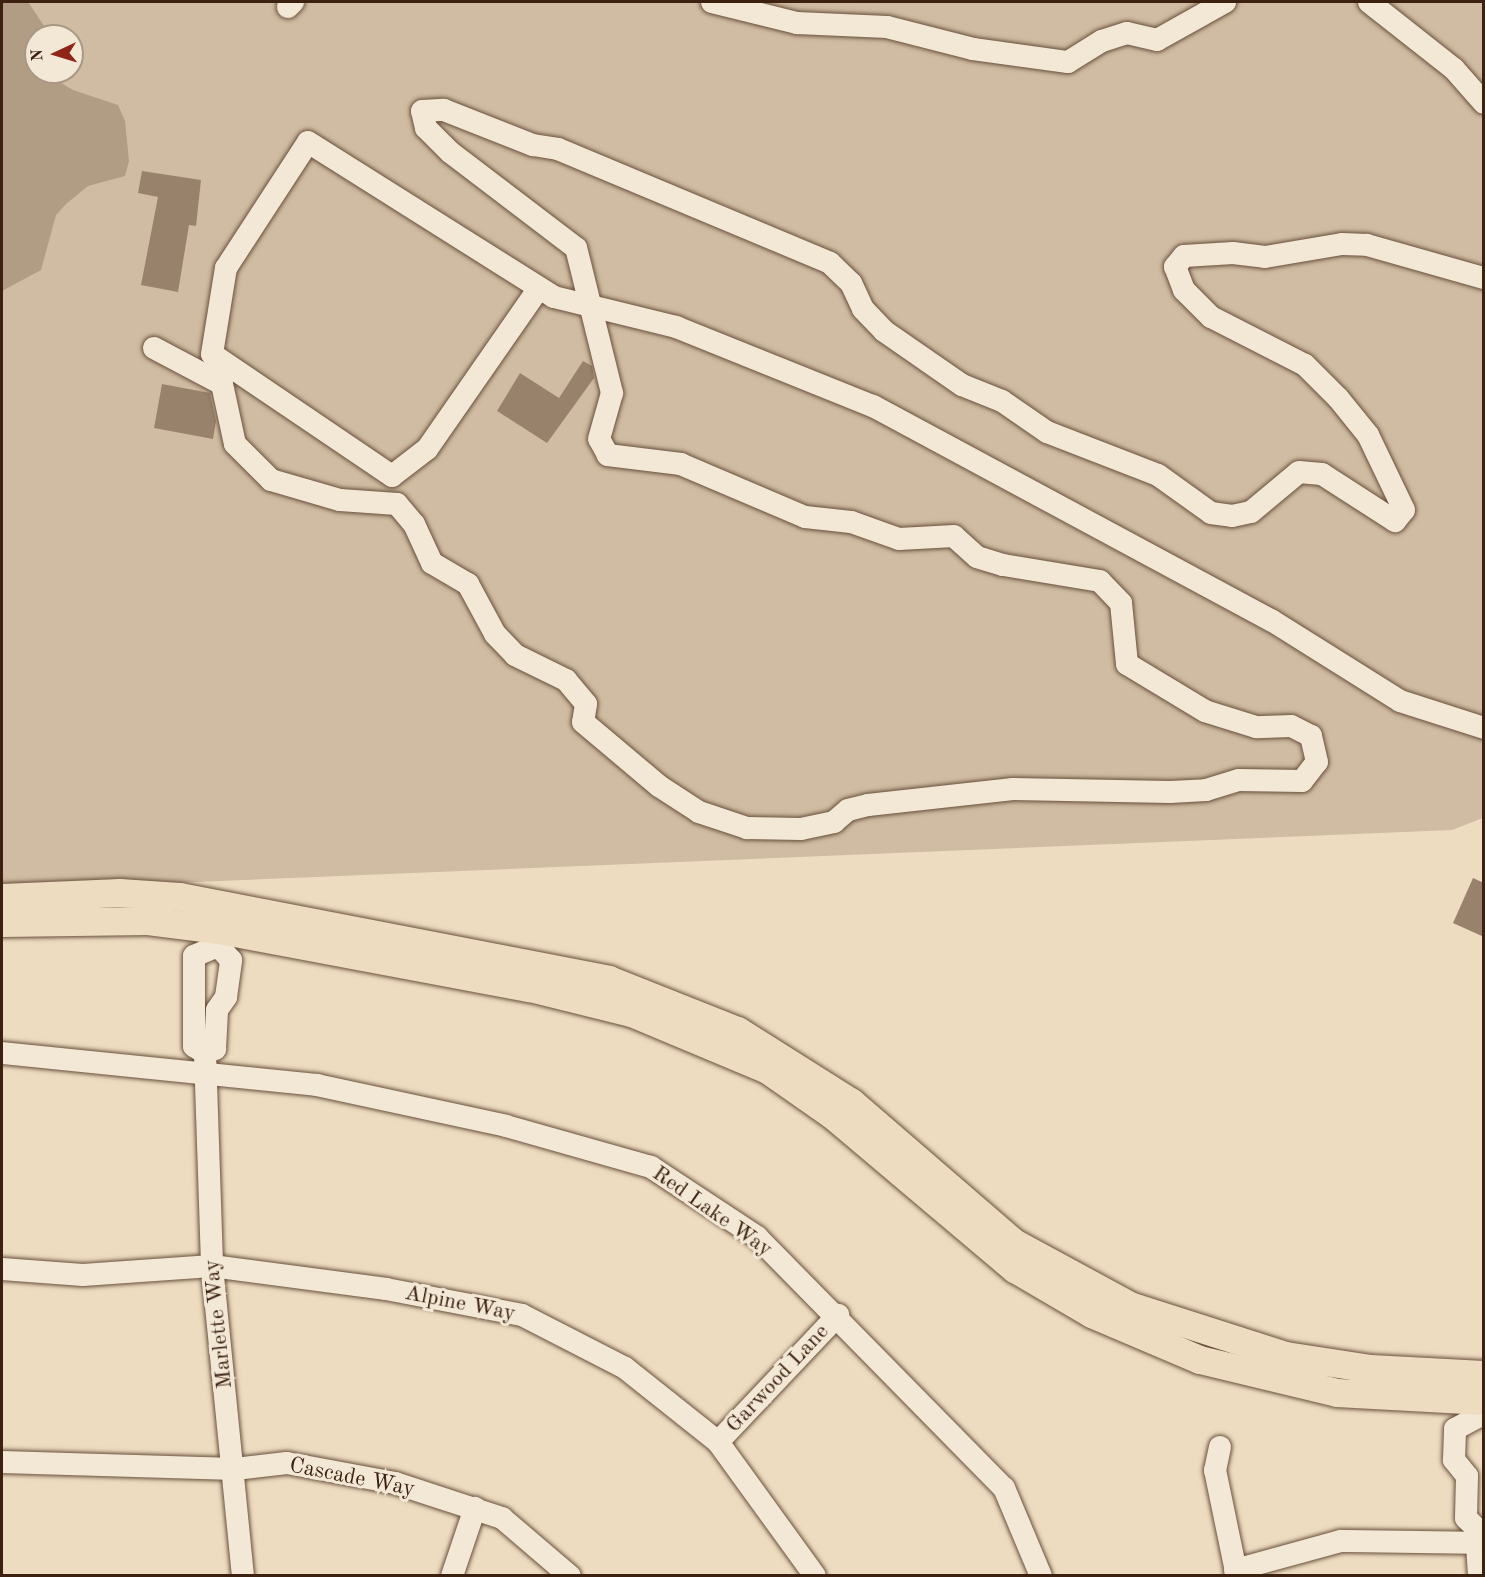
<!DOCTYPE html>
<style>
body{margin:0}
#map{position:relative;width:1485px;height:1577px;overflow:hidden;background:#eddcc0;font-family:"Old Standard TT",serif}
div>[style]{position:absolute}
.green>*{inset:0;background:#cfbca2}
.water>*{inset:0;background:#b19c84}
.building>*{inset:0;background:#99826c}
.roads{filter:drop-shadow(0 0 2px #69503c) drop-shadow(0 0 2px #69503c)}
.minor>*{height:22px;margin:-11px;padding:0 11px;transform-origin:11px;border-radius:11px;background:#f3e8d6}
.major>*{height:28px;margin:-14px;padding:0 14px;transform-origin:14px;border-radius:14px;background:#eddcc0}
span{translate:-50% -50%;white-space:nowrap;text-align:center;line-height:1.15;-webkit-text-stroke:6px #f3e8d6;paint-order:stroke}
.street-label{font-size:22px;color:#3d2110}
.frame{position:absolute;inset:0;border:3px solid #3d2110;pointer-events:none}
.north{position:absolute;left:24px;top:24px;width:60px;height:60px;box-sizing:border-box;background:#f3e8d6;border:2px solid #aa9887;border-radius:50%;rotate:266deg;font-size:16px;font-weight:700;line-height:24px;text-align:center;color:#3d2110}
.north::after{content:'';display:block;margin:auto;width:21px;height:27px;background:#8f2418;clip-path:polygon(50% 0,100% 100%,50% 72%,0 100%)}
</style>
<div id="map">
<div class="green">
<div style="clip-path:polygon(evenodd,2px 2px,1483px 2px,1483px 818px,1452px 830px,2px 890px,2px 2px,36px 36px,72px 36px,72px 72px,36px 72px,36px 36px)"></div>
</div>
<div class="water">
<div style="clip-path:polygon(2px 2px,28px 2px,51px 36px,36px 36px,36px 72px,57px 72px,61px 83px,73px 90px,118px 105px,125px 121px,129px 161px,125px 176px,88px 186px,66px 204px,56px 215px,41px 270px,2px 291px)"></div>
</div>
<div class="building">
<div style="clip-path:polygon(142px 171px,201px 180px,196px 226px,189px 225px,178px 292px,141px 285px,158px 197px,138px 193px)"></div>
<div style="clip-path:polygon(583px 361px,592px 366px,594px 378px,547px 443px,497px 411px,520px 373px,559px 398px)"></div>
<div style="clip-path:polygon(162px 384px,210px 393px,216px 421px,213px 439px,154px 428px)"></div>
<div style="clip-path:polygon(1473px 878px,1484px 883px,1484px 937px,1453px 923px)"></div>
</div>
<div class="roads">
<div class="minor">
<div style="left:712px;top:2px;width:88px;rotate:13.9deg"></div>
<div style="left:797px;top:23px;width:90px;rotate:2.5deg"></div>
<div style="left:887px;top:27px;width:89px;rotate:14.3deg"></div>
<div style="left:973px;top:49px;width:96px;rotate:7.8deg"></div>
<div style="left:1068px;top:62px;width:40px;rotate:-32deg"></div>
<div style="left:1102px;top:41px;width:26px;rotate:-18deg"></div>
<div style="left:1127px;top:33px;width:31px;rotate:13deg"></div>
<div style="left:1157px;top:40px;width:78px;rotate:-29.2deg"></div>
<div style="left:1369px;top:2px;width:108px;rotate:38.2deg"></div>
<div style="left:1454px;top:69px;width:45px;rotate:48.6deg"></div>
<div style="left:288px;top:7px;width:7px;rotate:-45deg"></div>
<div style="left:539px;top:288px;width:196px;rotate:124.8deg"></div>
<div style="left:427px;top:449px;width:44px;rotate:142.4deg"></div>
<div style="left:392px;top:476px;width:217px;rotate:-145.9deg"></div>
<div style="left:212px;top:354px;width:87px;rotate:-80.8deg"></div>
<div style="left:226px;top:268px;width:150px;rotate:-56.9deg"></div>
<div style="left:308px;top:142px;width:291px;rotate:32.2deg"></div>
<div style="left:554px;top:297px;width:126px;rotate:13.8deg"></div>
<div style="left:676px;top:327px;width:212px;rotate:21.9deg"></div>
<div style="left:873px;top:406px;width:452px;rotate:28.3deg"></div>
<div style="left:1271px;top:620px;width:152px;rotate:32.1deg"></div>
<div style="left:1400px;top:701px;width:88px;rotate:17.8deg"></div>
<div style="left:154px;top:348px;width:77px;rotate:27.9deg"></div>
<div style="left:222px;top:384px;width:61px;rotate:77.8deg"></div>
<div style="left:235px;top:444px;width:51px;rotate:45deg"></div>
<div style="left:271px;top:480px;width:72px;rotate:16.2deg"></div>
<div style="left:340px;top:500px;width:57px;rotate:4deg"></div>
<div style="left:397px;top:504px;width:26px;rotate:50deg"></div>
<div style="left:414px;top:524px;width:43px;rotate:65.2deg"></div>
<div style="left:432px;top:563px;width:42px;rotate:30.3deg"></div>
<div style="left:468px;top:584px;width:57px;rotate:61.6deg"></div>
<div style="left:495px;top:634px;width:29px;rotate:46deg"></div>
<div style="left:515px;top:655px;width:57px;rotate:26.1deg"></div>
<div style="left:566px;top:680px;width:31px;rotate:50deg"></div>
<div style="left:586px;top:704px;width:18px;rotate:99deg"></div>
<div style="left:583px;top:722px;width:99px;rotate:40.1deg"></div>
<div style="left:659px;top:786px;width:48px;rotate:33deg"></div>
<div style="left:699px;top:812px;width:51px;rotate:18.4deg"></div>
<div style="left:747px;top:828px;width:54px;rotate:1.1deg"></div>
<div style="left:801px;top:829px;width:34px;rotate:-12deg"></div>
<div style="left:834px;top:822px;width:18px;rotate:-41deg"></div>
<div style="left:848px;top:810px;width:21px;rotate:-14deg"></div>
<div style="left:868px;top:805px;width:146px;rotate:-6.3deg"></div>
<div style="left:1013px;top:789px;width:157px;rotate:1.1deg"></div>
<div style="left:1170px;top:792px;width:36px;rotate:-3deg"></div>
<div style="left:1206px;top:790px;width:34px;rotate:-17deg"></div>
<div style="left:1239px;top:780px;width:63px;rotate:0.9deg"></div>
<div style="left:1302px;top:781px;width:24px;rotate:-52deg"></div>
<div style="left:1317px;top:762px;width:27px;rotate:-103deg"></div>
<div style="left:1311px;top:736px;width:22px;rotate:-153deg"></div>
<div style="left:1291px;top:726px;width:35px;rotate:178deg"></div>
<div style="left:1256px;top:727px;width:53px;rotate:-162.6deg"></div>
<div style="left:1205px;top:711px;width:91px;rotate:-148.9deg"></div>
<div style="left:1127px;top:664px;width:61px;rotate:-95.6deg"></div>
<div style="left:1121px;top:603px;width:30px;rotate:-134deg"></div>
<div style="left:1100px;top:581px;width:98px;rotate:-170.6deg"></div>
<div style="left:1003px;top:565px;width:27px;rotate:-163deg"></div>
<div style="left:977px;top:557px;width:31px;rotate:-138deg"></div>
<div style="left:954px;top:536px;width:55px;rotate:176.9deg"></div>
<div style="left:899px;top:539px;width:51px;rotate:-160.5deg"></div>
<div style="left:851px;top:522px;width:46px;rotate:-173.8deg"></div>
<div style="left:805px;top:517px;width:135px;rotate:-156.9deg"></div>
<div style="left:681px;top:464px;width:74px;rotate:-173deg"></div>
<div style="left:608px;top:455px;width:18px;rotate:-119deg"></div>
<div style="left:599px;top:439px;width:48px;rotate:-74.2deg"></div>
<div style="left:612px;top:393px;width:149px;rotate:-103.9deg"></div>
<div style="left:576px;top:248px;width:158px;rotate:-142.7deg"></div>
<div style="left:450px;top:152px;width:34px;rotate:-135deg"></div>
<div style="left:426px;top:128px;width:17px;rotate:-103deg"></div>
<div style="left:422px;top:111px;width:22px;rotate:-3deg"></div>
<div style="left:444px;top:110px;width:96px;rotate:21.5deg"></div>
<div style="left:533px;top:145px;width:25px;rotate:9deg"></div>
<div style="left:558px;top:149px;width:295px;rotate:22.7deg"></div>
<div style="left:830px;top:263px;width:29px;rotate:44deg"></div>
<div style="left:851px;top:283px;width:29px;rotate:65deg"></div>
<div style="left:863px;top:309px;width:30px;rotate:46deg"></div>
<div style="left:884px;top:331px;width:95px;rotate:34.7deg"></div>
<div style="left:962px;top:385px;width:43px;rotate:21.8deg"></div>
<div style="left:1002px;top:401px;width:55px;rotate:34.6deg"></div>
<div style="left:1047px;top:432px;width:119px;rotate:21.2deg"></div>
<div style="left:1158px;top:475px;width:65px;rotate:35.6deg"></div>
<div style="left:1211px;top:513px;width:21px;rotate:8deg"></div>
<div style="left:1232px;top:516px;width:19px;rotate:-12deg"></div>
<div style="left:1251px;top:512px;width:62px;rotate:-39.8deg"></div>
<div style="left:1299px;top:472px;width:23px;rotate:5deg"></div>
<div style="left:1322px;top:474px;width:87px;rotate:32.8deg"></div>
<div style="left:1395px;top:521px;width:14px;rotate:-51deg"></div>
<div style="left:1404px;top:510px;width:83px;rotate:-115.6deg"></div>
<div style="left:1368px;top:435px;width:48px;rotate:-129deg"></div>
<div style="left:1338px;top:398px;width:47px;rotate:-135deg"></div>
<div style="left:1305px;top:365px;width:106px;rotate:-152.9deg"></div>
<div style="left:1211px;top:317px;width:38px;rotate:-135deg"></div>
<div style="left:1184px;top:290px;width:25px;rotate:-111deg"></div>
<div style="left:1175px;top:267px;width:14px;rotate:-51deg"></div>
<div style="left:1184px;top:256px;width:49px;rotate:-3.5deg"></div>
<div style="left:1233px;top:253px;width:32px;rotate:7deg"></div>
<div style="left:1265px;top:257px;width:78px;rotate:-9.6deg"></div>
<div style="left:1342px;top:244px;width:25px;rotate:2deg"></div>
<div style="left:1367px;top:245px;width:122px;rotate:15.8deg"></div>
<div style="left:2px;top:1053px;width:317px;rotate:5.8deg"></div>
<div style="left:317px;top:1085px;width:193px;rotate:12.2deg"></div>
<div style="left:506px;top:1126px;width:151px;rotate:15.8deg"></div>
<div style="left:651px;top:1167px;width:127px;rotate:33.4deg"></div>
<div style="left:757px;top:1237px;width:352px;rotate:45.5deg"></div>
<div style="left:1004px;top:1488px;width:95px;rotate:67.2deg"></div>
<div style="left:205px;top:1053px;width:213px;rotate:88.1deg"></div>
<div style="left:212px;top:1266px;width:312px;rotate:84.3deg"></div>
<div style="left:205px;top:1053px;width:11px;rotate:-22deg"></div>
<div style="left:215px;top:1049px;width:39px;rotate:-87deg"></div>
<div style="left:217px;top:1010px;width:16px;rotate:-55deg"></div>
<div style="left:226px;top:997px;width:37px;rotate:-82deg"></div>
<div style="left:231px;top:960px;width:19px;rotate:-133deg"></div>
<div style="left:218px;top:946px;width:16px;rotate:-86deg"></div>
<div style="left:205px;top:1053px;width:13px;rotate:-148deg"></div>
<div style="left:194px;top:1046px;width:90px;rotate:-90deg"></div>
<div style="left:194px;top:956px;width:26px;rotate:-23deg"></div>
<div style="left:2px;top:1269px;width:81px;rotate:4.2deg"></div>
<div style="left:83px;top:1275px;width:129px;rotate:-4deg"></div>
<div style="left:212px;top:1266px;width:176px;rotate:7.5deg"></div>
<div style="left:386px;top:1289px;width:138px;rotate:10.8deg"></div>
<div style="left:522px;top:1315px;width:116px;rotate:27.2deg"></div>
<div style="left:625px;top:1368px;width:119px;rotate:38.5deg"></div>
<div style="left:718px;top:1442px;width:165px;rotate:54.1deg"></div>
<div style="left:718px;top:1442px;width:175px;rotate:-46.6deg"></div>
<div style="left:1220px;top:1447px;width:24px;rotate:102deg"></div>
<div style="left:1215px;top:1470px;width:108px;rotate:78.3deg"></div>
<div style="left:2px;top:1462px;width:233px;rotate:1.7deg"></div>
<div style="left:235px;top:1469px;width:52px;rotate:-6.6deg"></div>
<div style="left:287px;top:1463px;width:110px;rotate:10.5deg"></div>
<div style="left:395px;top:1483px;width:113px;rotate:18.1deg"></div>
<div style="left:502px;top:1518px;width:89px;rotate:40.5deg"></div>
<div style="left:1476px;top:1528px;width:14px;rotate:-135deg"></div>
<div style="left:1466px;top:1518px;width:42px;rotate:-88.6deg"></div>
<div style="left:1467px;top:1476px;width:21px;rotate:-129deg"></div>
<div style="left:1454px;top:1460px;width:31px;rotate:-88deg"></div>
<div style="left:1455px;top:1429px;width:26px;rotate:-28deg"></div>
<div style="left:1476px;top:1529px;width:47px;rotate:86.3deg"></div>
<div style="left:1235px;top:1570px;width:110px;rotate:-15.3deg"></div>
<div style="left:1341px;top:1541px;width:137px;rotate:0.8deg"></div>
<div style="left:452px;top:1576px;width:72px;rotate:-71.3deg"></div>
</div>
<div class="major">
<div style="left:2px;top:898px;width:118px;rotate:-2.4deg"></div>
<div style="left:120px;top:893px;width:60px;rotate:3.8deg"></div>
<div style="left:180px;top:897px;width:437px;rotate:10.9deg"></div>
<div style="left:609px;top:980px;width:139px;rotate:21.6deg"></div>
<div style="left:738px;top:1031px;width:135px;rotate:32.3deg"></div>
<div style="left:852px;top:1103px;width:214px;rotate:40.8deg"></div>
<div style="left:1014px;top:1243px;width:132px;rotate:28.5deg"></div>
<div style="left:1130px;top:1306px;width:164px;rotate:17.8deg"></div>
<div style="left:1286px;top:1356px;width:86px;rotate:8.7deg"></div>
<div style="left:1371px;top:1369px;width:113px;rotate:3deg"></div>
<div style="left:2px;top:923px;width:146px;rotate:-0.8deg"></div>
<div style="left:148px;top:921px;width:72px;rotate:7.2deg"></div>
<div style="left:219px;top:930px;width:316px;rotate:10.6deg"></div>
<div style="left:530px;top:988px;width:105px;rotate:13.8deg"></div>
<div style="left:632px;top:1013px;width:147px;rotate:22.7deg"></div>
<div style="left:768px;top:1070px;width:82px;rotate:35deg"></div>
<div style="left:835px;top:1117px;width:236px;rotate:40.2deg"></div>
<div style="left:1015px;top:1269px;width:89px;rotate:30.3deg"></div>
<div style="left:1092px;top:1314px;width:117px;rotate:23.1deg"></div>
<div style="left:1200px;top:1360px;width:141px;rotate:13.5deg"></div>
<div style="left:1337px;top:1393px;width:147px;rotate:3.1deg"></div>
</div>
</div>
<div class="street-label">
<span style="left:712px;top:1212px;rotate:35deg">Red Lake Way</span>
<span style="left:460px;top:1304px;rotate:11deg">Alpine Way</span>
<span style="left:219px;top:1324px;rotate:-96deg">Marlette Way</span>
<span style="left:778px;top:1379px;rotate:-47deg">Garwood Lane</span>
<span style="left:352px;top:1478px;rotate:11deg">Cascade Way</span>
</div>
<div class="frame"></div>
<div class="north">N</div>
</div>
